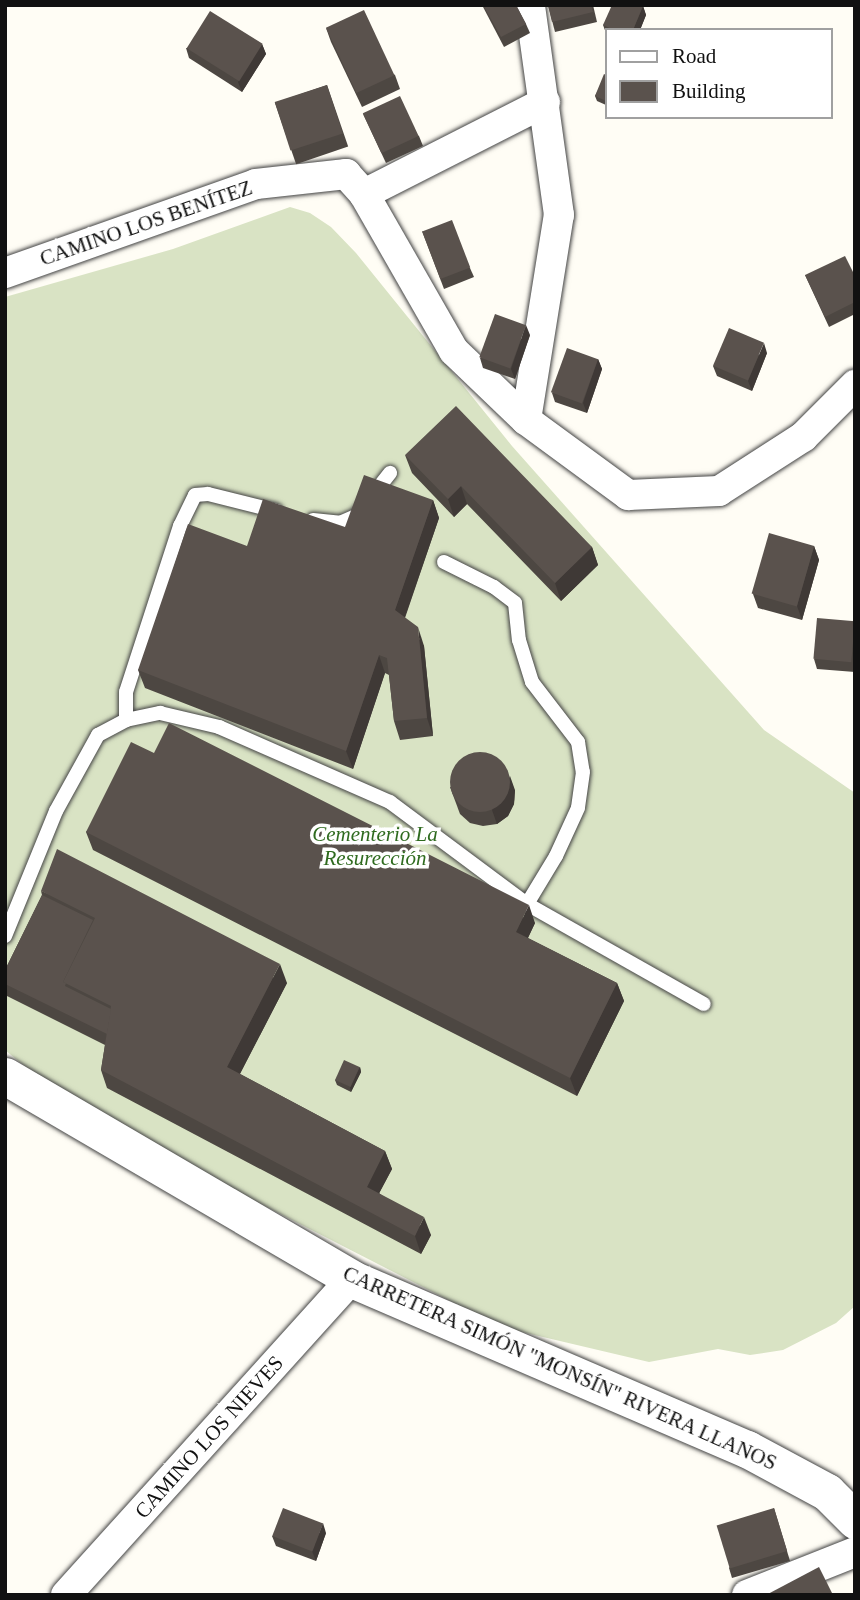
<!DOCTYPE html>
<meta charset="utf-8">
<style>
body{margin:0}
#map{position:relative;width:860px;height:1600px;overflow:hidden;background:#fffdf5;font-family:"Times New Roman",serif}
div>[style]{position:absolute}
.cemetery>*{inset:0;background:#d9e3c4}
.roads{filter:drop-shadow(0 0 2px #444) drop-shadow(0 0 2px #444)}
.service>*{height:14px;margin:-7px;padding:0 7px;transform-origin:7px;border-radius:7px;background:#fff}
.minor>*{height:30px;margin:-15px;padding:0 15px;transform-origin:15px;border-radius:15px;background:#fff}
.tertiary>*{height:37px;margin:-18.5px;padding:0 18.5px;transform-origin:18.5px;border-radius:18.5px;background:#fff}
.wall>*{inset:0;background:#4d4742;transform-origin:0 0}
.shaded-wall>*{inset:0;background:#3f3936}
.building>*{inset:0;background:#5a524d;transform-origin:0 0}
.round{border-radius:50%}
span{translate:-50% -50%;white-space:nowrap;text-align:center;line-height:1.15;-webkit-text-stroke:7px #fff;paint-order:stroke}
.street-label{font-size:21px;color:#111}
.park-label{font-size:21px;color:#2f6b1f;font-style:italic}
.frame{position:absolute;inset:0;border:7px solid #111;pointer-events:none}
.legend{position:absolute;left:605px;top:28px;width:228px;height:91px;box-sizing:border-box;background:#fff;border:2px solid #a0a0a0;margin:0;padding:9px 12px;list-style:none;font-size:21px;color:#111}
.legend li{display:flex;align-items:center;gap:14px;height:35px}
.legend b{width:35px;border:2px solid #a0a0a0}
</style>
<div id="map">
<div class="cemetery">
<div style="clip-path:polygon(290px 207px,310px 213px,331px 227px,356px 253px,512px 446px,764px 730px,855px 793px,855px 1306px,836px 1323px,783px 1350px,750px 1355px,718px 1349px,649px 1362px,501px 1327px,79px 1111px,5px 1050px,5px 297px,173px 249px)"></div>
</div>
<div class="roads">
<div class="service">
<div style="left:313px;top:520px;width:27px;rotate:6deg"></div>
<div style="left:340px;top:523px;width:17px;rotate:-24deg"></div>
<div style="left:356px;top:516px;width:55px;rotate:-51.7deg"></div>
<div style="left:444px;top:562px;width:56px;rotate:26.6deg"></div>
<div style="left:494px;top:587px;width:26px;rotate:37deg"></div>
<div style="left:515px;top:603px;width:37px;rotate:84deg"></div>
<div style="left:519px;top:640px;width:44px;rotate:72.8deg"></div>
<div style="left:532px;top:682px;width:76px;rotate:52.5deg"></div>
<div style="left:578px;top:742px;width:30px;rotate:81deg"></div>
<div style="left:583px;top:772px;width:36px;rotate:98deg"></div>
<div style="left:578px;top:808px;width:53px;rotate:114.6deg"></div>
<div style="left:556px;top:856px;width:56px;rotate:121.1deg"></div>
<div style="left:126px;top:720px;width:28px;rotate:-90deg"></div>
<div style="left:126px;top:692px;width:175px;rotate:-72deg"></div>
<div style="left:180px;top:526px;width:34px;rotate:-64deg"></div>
<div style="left:195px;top:495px;width:13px;rotate:-4deg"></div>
<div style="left:208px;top:494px;width:70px;rotate:14deg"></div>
<div style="left:5px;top:936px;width:135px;rotate:-67.8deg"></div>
<div style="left:56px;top:811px;width:87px;rotate:-61.1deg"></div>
<div style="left:98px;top:735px;width:32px;rotate:-28deg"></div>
<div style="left:126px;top:720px;width:35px;rotate:-12deg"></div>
<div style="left:160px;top:713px;width:61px;rotate:13.3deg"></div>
<div style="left:219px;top:727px;width:187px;rotate:23.7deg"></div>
<div style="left:390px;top:802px;width:171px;rotate:36.7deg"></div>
<div style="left:527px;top:904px;width:203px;rotate:29.5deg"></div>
</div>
<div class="minor">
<div style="left:364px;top:194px;width:203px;rotate:-26.9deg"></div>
<div style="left:5px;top:273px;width:266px;rotate:-19.5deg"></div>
<div style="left:256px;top:184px;width:91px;rotate:-6.3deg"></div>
<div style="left:346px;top:174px;width:27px;rotate:48deg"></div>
<div style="left:364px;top:194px;width:181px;rotate:60.2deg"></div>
<div style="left:454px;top:351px;width:100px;rotate:43.8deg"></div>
<div style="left:526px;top:420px;width:127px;rotate:36.3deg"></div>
<div style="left:628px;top:495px;width:91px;rotate:-2.5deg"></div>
<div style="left:719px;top:491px;width:100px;rotate:-32.7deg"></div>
<div style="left:803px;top:437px;width:74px;rotate:-45deg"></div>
<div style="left:526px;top:420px;width:208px;rotate:-80.9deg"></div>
<div style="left:559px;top:215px;width:212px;rotate:-97.9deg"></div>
<div style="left:66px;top:1595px;width:426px;rotate:-47.9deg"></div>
<div style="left:747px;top:1595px;width:116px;rotate:-21.7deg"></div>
</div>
<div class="tertiary">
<div style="left:5px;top:1076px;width:402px;rotate:30.3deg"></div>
<div style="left:352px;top:1279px;width:430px;rotate:23.3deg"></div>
<div style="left:747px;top:1449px;width:91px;rotate:28.3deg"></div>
<div style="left:827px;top:1492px;width:40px;rotate:45deg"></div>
</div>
</div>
<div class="wall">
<div style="clip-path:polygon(482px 5px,516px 5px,526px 24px,530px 33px,504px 47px)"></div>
<div style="clip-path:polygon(548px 5px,593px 5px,597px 22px,555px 32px)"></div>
<div style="clip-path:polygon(643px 6px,646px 15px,640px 30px,606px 30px,606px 33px,603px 25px)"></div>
<div style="clip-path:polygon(326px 28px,395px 75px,400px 89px,362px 107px,331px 42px)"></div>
<div style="clip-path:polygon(262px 44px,266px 54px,242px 92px,189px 58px,186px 48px)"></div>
<div style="clip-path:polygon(606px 75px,606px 105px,597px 101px,595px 96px)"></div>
<div style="left:327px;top:85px;width:65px;height:55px;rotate:71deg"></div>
<div style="clip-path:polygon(363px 114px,419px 136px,423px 146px,386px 163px)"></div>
<div style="clip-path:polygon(422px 231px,470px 268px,474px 277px,444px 289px)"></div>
<div style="clip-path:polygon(805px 275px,855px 276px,855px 314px,829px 327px)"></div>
<div style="clip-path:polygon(530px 335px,515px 379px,483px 368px,480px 358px)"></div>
<div style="clip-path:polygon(767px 353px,752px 391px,717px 376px,713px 366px)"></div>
<div style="clip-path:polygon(598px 359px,602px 369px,587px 413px,555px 402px,552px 393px)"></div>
<div style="clip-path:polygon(405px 455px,592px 547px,598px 565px,561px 601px,467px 504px,454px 517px,412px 473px)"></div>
<div style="clip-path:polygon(433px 500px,439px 518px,405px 618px,424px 646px,433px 736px,400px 740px,394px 721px,389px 675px,385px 673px,353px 769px,145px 688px,138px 670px,247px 546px,345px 527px)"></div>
<div style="clip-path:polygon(814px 546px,819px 560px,802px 620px,758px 608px,753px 594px)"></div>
<div style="clip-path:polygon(855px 621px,855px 672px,817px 669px,814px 659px)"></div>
<div style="clip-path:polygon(154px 753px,535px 923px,528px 938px,617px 983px,624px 1001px,577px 1096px,93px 850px,86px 832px)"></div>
<div style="clip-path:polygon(450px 787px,515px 790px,514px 804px,508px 816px,497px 824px,483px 826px,470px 823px,460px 814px)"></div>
<div style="clip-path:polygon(41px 891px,287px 983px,240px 1074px,385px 1151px,392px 1169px,379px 1193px,431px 1235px,421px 1254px,107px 1088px,101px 1070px,105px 1045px,5px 995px,5px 970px,42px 895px)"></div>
<div style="clip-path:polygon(360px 1067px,361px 1072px,351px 1092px,337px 1085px,335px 1080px)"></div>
<div style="clip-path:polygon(774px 1508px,790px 1561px,732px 1578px,729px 1568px)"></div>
<div style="clip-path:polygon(326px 1533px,316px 1561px,276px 1546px,272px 1536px)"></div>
</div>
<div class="shaded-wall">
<div style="clip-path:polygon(643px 6px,646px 15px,640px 30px,633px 30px)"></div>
<div style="clip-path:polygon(262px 44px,266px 54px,242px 92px,238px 82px)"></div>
<div style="clip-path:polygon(526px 325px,530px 335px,515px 379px,511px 369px)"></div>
<div style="clip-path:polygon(764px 343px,767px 353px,752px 391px,748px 381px)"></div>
<div style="clip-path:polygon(598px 359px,602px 369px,587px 413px,583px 403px)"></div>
<div style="clip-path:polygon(461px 486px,467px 504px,454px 517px,448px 499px)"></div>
<div style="clip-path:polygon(433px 500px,439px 518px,401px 628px,395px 610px)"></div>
<div style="clip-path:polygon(814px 546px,819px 560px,802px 620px,797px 606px)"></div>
<div style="clip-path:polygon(592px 547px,598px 565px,561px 601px,555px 583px)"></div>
<div style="clip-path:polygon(418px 627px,424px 646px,433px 736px,427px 718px)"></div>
<div style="clip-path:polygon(379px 655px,385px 673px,353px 769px,346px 751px)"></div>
<div style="clip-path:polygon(510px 776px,515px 790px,514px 804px,508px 816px,497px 824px,492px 810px)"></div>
<div style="clip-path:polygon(529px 905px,535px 923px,522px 950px,516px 932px)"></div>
<div style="clip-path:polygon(280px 964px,287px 983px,234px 1085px,227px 1067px)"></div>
<div style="clip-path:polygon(617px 983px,624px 1001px,577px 1096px,570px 1078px)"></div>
<div style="clip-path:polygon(360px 1067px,361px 1072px,351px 1092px,350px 1087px)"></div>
<div style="clip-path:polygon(385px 1151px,392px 1169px,373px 1205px,367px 1187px)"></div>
<div style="clip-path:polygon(424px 1217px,431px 1235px,421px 1254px,415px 1236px)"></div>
<div style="clip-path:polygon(323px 1523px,326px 1533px,316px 1561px,312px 1551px)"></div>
</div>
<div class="building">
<div style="clip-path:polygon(483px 5px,516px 5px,526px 24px,501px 37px)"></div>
<div style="clip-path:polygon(548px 5px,591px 5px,593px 12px,552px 22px)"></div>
<div style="clip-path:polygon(612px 5px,643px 6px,633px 30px,614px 30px,603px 25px)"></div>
<div style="left:364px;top:10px;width:72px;height:42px;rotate:65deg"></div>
<div style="left:210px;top:11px;width:62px;height:44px;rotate:32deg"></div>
<div style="clip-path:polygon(604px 74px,606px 75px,606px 101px,595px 96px)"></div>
<div style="left:327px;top:85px;width:51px;height:55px;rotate:72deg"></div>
<div style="left:400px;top:96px;width:44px;height:41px;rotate:65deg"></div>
<div style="left:452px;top:220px;width:51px;height:32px;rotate:69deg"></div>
<div style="clip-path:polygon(845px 256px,855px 276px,855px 302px,825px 317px,805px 275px)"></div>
<div style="left:495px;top:314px;width:33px;height:46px;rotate:20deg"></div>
<div style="left:729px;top:328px;width:38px;height:41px;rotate:23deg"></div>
<div style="left:567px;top:348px;width:33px;height:47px;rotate:20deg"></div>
<div style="clip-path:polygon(456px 406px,592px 547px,555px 583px,461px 486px,448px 499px,405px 455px)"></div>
<div style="clip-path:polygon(364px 475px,433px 500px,395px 610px,418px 627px,427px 718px,394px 721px,387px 658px,379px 655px,346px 751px,138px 670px,188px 524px,247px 546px,263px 499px,345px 527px)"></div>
<div style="left:769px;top:533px;width:47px;height:63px;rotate:16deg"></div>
<div style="left:817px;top:618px;width:38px;height:41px;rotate:5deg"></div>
<div style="clip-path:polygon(169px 723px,529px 905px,516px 932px,617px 983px,570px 1078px,86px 832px,131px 742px,154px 753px)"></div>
<div class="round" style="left:450px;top:752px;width:60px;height:60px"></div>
<div style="clip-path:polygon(57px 849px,280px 964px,227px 1067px,385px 1151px,367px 1187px,424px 1217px,415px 1236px,101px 1070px,111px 1006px,63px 982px,95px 918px,41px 891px)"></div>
<div style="clip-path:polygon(42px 895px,93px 920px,63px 982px,66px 983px,65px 986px,111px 1009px,107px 1034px,5px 984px,5px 970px)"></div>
<div style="left:344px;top:1060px;width:17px;height:22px;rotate:24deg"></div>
<div style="left:283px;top:1508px;width:43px;height:30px;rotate:21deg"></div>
<div style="left:774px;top:1508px;width:45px;height:60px;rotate:73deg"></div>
<div style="clip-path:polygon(819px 1567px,833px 1595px,766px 1595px)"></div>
</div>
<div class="street-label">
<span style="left:146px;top:223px;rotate:-19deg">CAMINO LOS BENÍTEZ</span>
<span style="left:560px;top:1368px;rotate:24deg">CARRETERA SIMÓN "MONSÍN" RIVERA LLANOS</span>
<span style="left:209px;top:1437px;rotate:-48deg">CAMINO LOS NIEVES</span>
</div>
<div class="park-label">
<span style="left:375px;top:846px">Cementerio La<br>Resurección</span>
</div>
<div class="frame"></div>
<ul class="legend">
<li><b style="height:9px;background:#fff"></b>Road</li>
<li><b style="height:19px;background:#5a524d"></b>Building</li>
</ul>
</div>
